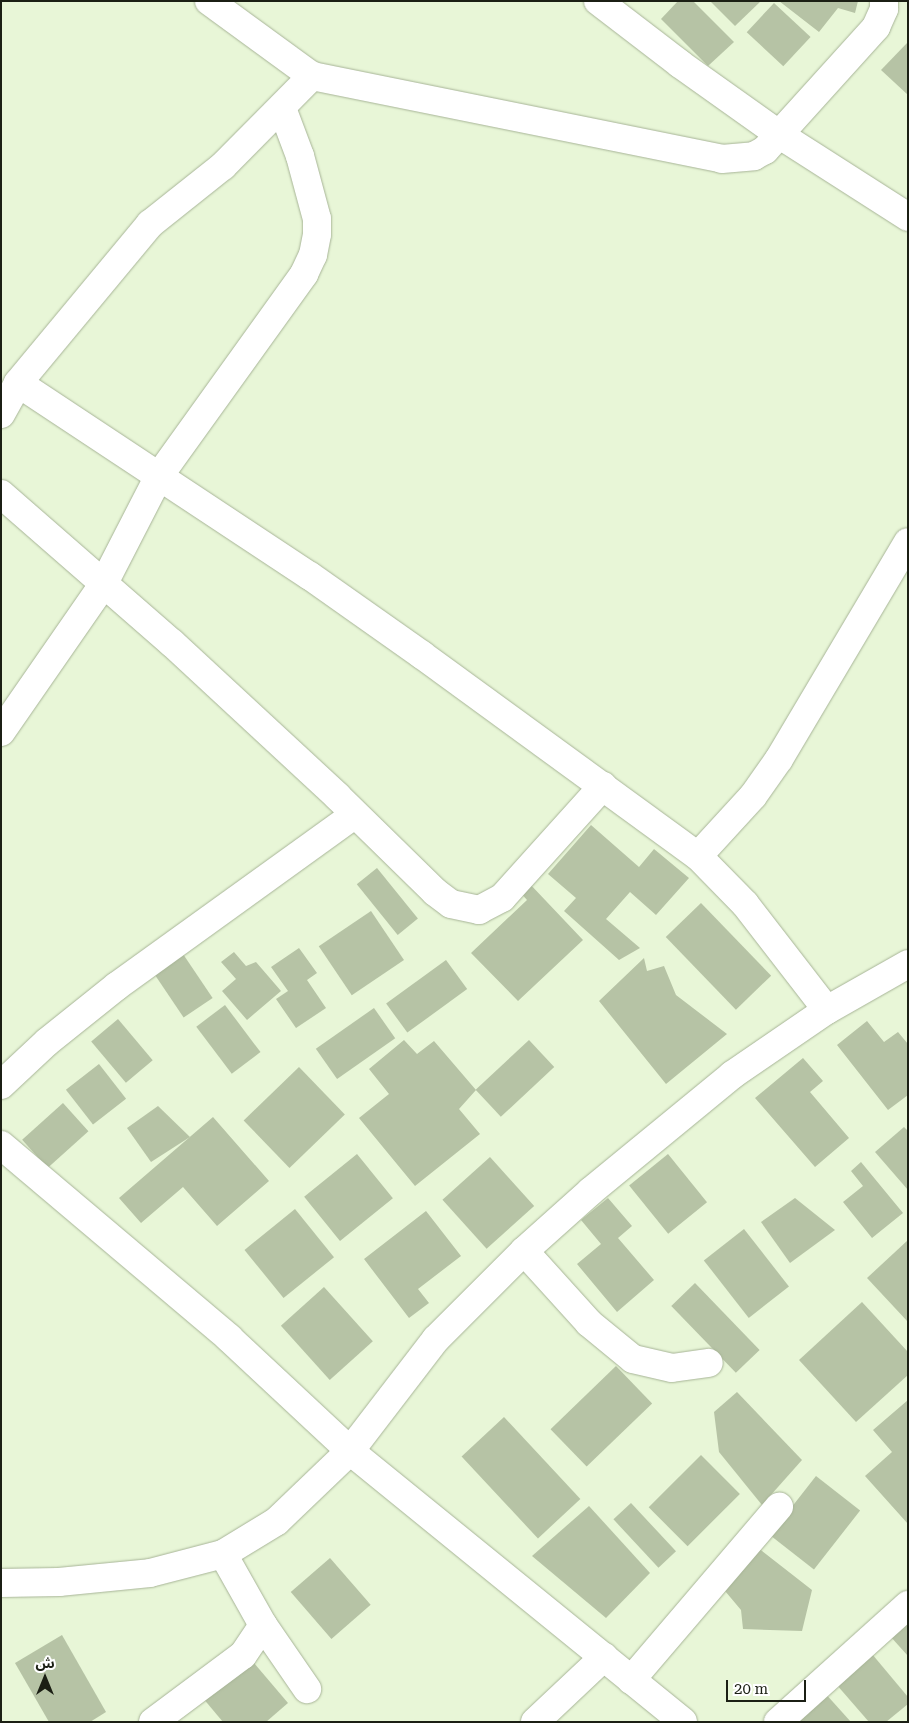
<!DOCTYPE html>
<meta charset="utf-8">
<style>
body{margin:0}
#map{position:relative;width:909px;height:1723px;overflow:hidden;background:#e8f6d7;font-family:"Roboto Serif","Noto Sans Arabic",serif}
div>[style]{position:absolute}
.building>*{inset:0;background:#b6c3a5;transform-origin:0 0}
.roads{filter:drop-shadow(0 0 1px #a7b497) drop-shadow(0 0 1px #a7b497)}
.minor>*{height:28px;margin:-14px;padding:0 14px;transform-origin:14px;border-radius:14px;background:#fff}
span{translate:-50% -50%;white-space:nowrap;text-align:center;line-height:1.15;-webkit-text-stroke:4px #fff;paint-order:stroke}
.frame{position:absolute;inset:0;border:2px solid #1b1f14;pointer-events:none}
.north{position:absolute;left:20px;top:1653px;width:50px;height:50px;-webkit-text-stroke:4px #fff;paint-order:stroke;rotate:0deg;font-size:14px;font-weight:700;line-height:20px;text-align:center;color:#1b1f14}
.north::after{content:'';display:block;margin:auto;width:18px;height:22px;background:#1b1f14;clip-path:polygon(50% 0,100% 100%,50% 72%,0 100%)}
.scale{position:absolute;left:726px;top:1680px;width:80px;height:22px;box-sizing:border-box;border:2px solid #1b1f14;border-top:0;padding-left:6px;font-size:15px;line-height:18px;white-space:nowrap;color:#1b1f14;-webkit-text-stroke:4px #fff;paint-order:stroke}
</style>
<div id="map">
<div class="building">
<div style="clip-path:polygon(678px 1px,693px 1px,734px 42px,708px 66px,661px 19px)"></div>
<div style="clip-path:polygon(710px 1px,761px 1px,735px 26px)"></div>
<div style="clip-path:polygon(779px 1px,858px 1px,855px 13px,838px 8px,819px 32px)"></div>
<div style="left:774px;top:3px;width:50px;height:40px;rotate:43deg"></div>
<div style="clip-path:polygon(908px 42px,908px 95px,881px 70px)"></div>
<div style="clip-path:polygon(591px 825px,639px 867px,654px 849px,689px 878px,656px 915px,630px 892px,606px 919px,640px 948px,619px 960px,564px 911px,576px 898px,548px 874px)"></div>
<div style="left:377px;top:868px;width:65px;height:26px;rotate:51deg"></div>
<div style="clip-path:polygon(528px 882px,583px 940px,518px 1001px,471px 953px,527px 900px,519px 891px)"></div>
<div style="left:701px;top:903px;width:101px;height:49px;rotate:46deg"></div>
<div style="left:371px;top:911px;width:59px;height:63px;rotate:56deg"></div>
<div style="clip-path:polygon(299px 948px,317px 973px,307px 980px,326px 1008px,296px 1028px,276px 999px,288px 991px,271px 967px)"></div>
<div style="clip-path:polygon(234px 952px,246px 966px,256px 962px,281px 991px,247px 1020px,222px 991px,236px 979px,221px 962px)"></div>
<div style="left:183px;top:954px;width:53px;height:35px;rotate:56deg"></div>
<div style="clip-path:polygon(644px 958px,647px 971px,664px 966px,676px 995px,727px 1034px,666px 1084px,599px 1001px)"></div>
<div style="left:446px;top:960px;width:36px;height:74px;rotate:54deg"></div>
<div style="left:225px;top:1005px;width:59px;height:36px;rotate:53deg"></div>
<div style="left:374px;top:1008px;width:37px;height:71px;rotate:55deg"></div>
<div style="left:118px;top:1019px;width:54px;height:35px;rotate:50deg"></div>
<div style="clip-path:polygon(867px 1021px,884px 1042px,898px 1032px,908px 1044px,908px 1095px,888px 1110px,837px 1045px)"></div>
<div style="clip-path:polygon(404px 1040px,417px 1054px,434px 1041px,476px 1090px,459px 1109px,480px 1134px,415px 1186px,359px 1118px,389px 1094px,369px 1069px)"></div>
<div style="left:529px;top:1040px;width:37px;height:73px;rotate:47deg"></div>
<div style="clip-path:polygon(803px 1058px,823px 1081px,810px 1092px,849px 1138px,815px 1167px,755px 1098px)"></div>
<div style="left:99px;top:1064px;width:44px;height:42px;rotate:52deg"></div>
<div style="left:299px;top:1067px;width:66px;height:77px;rotate:46deg"></div>
<div style="left:63px;top:1103px;width:38px;height:55px;rotate:48deg"></div>
<div style="clip-path:polygon(158px 1106px,190px 1137px,151px 1162px,127px 1128px)"></div>
<div style="clip-path:polygon(213px 1117px,269px 1181px,217px 1226px,183px 1187px,141px 1223px,119px 1198px)"></div>
<div style="clip-path:polygon(904px 1127px,908px 1131px,908px 1190px,875px 1152px)"></div>
<div style="left:357px;top:1154px;width:57px;height:68px;rotate:51deg"></div>
<div style="left:668px;top:1154px;width:62px;height:50px;rotate:51deg"></div>
<div style="left:490px;top:1157px;width:66px;height:64px;rotate:48deg"></div>
<div style="clip-path:polygon(861px 1162px,903px 1213px,872px 1238px,843px 1202px,863px 1186px,851px 1171px)"></div>
<div style="clip-path:polygon(608px 1198px,632px 1226px,618px 1238px,654px 1280px,617px 1312px,577px 1264px,601px 1244px,581px 1220px)"></div>
<div style="clip-path:polygon(795px 1198px,835px 1230px,790px 1263px,761px 1222px)"></div>
<div style="left:295px;top:1209px;width:62px;height:65px;rotate:51deg"></div>
<div style="clip-path:polygon(426px 1211px,461px 1256px,418px 1289px,429px 1303px,409px 1318px,364px 1259px)"></div>
<div style="left:744px;top:1229px;width:73px;height:51px;rotate:52deg"></div>
<div style="clip-path:polygon(908px 1240px,908px 1322px,867px 1278px)"></div>
<div style="left:695px;top:1283px;width:93px;height:33px;rotate:46deg"></div>
<div style="left:324px;top:1287px;width:73px;height:58px;rotate:48deg"></div>
<div style="clip-path:polygon(862px 1302px,908px 1352px,908px 1375px,856px 1422px,799px 1360px)"></div>
<div style="left:616px;top:1366px;width:52px;height:91px;rotate:46deg"></div>
<div style="clip-path:polygon(737px 1392px,802px 1460px,762px 1505px,719px 1452px,714px 1412px)"></div>
<div style="clip-path:polygon(908px 1400px,908px 1524px,865px 1476px,892px 1452px,873px 1430px)"></div>
<div style="left:504px;top:1417px;width:112px;height:58px;rotate:47deg"></div>
<div style="left:701px;top:1455px;width:55px;height:74px;rotate:45deg"></div>
<div style="left:816px;top:1476px;width:56px;height:75px;rotate:38deg"></div>
<div style="left:631px;top:1503px;width:66px;height:24px;rotate:47deg"></div>
<div style="clip-path:polygon(589px 1506px,650px 1573px,606px 1618px,532px 1556px)"></div>
<div style="clip-path:polygon(753px 1544px,812px 1590px,802px 1631px,743px 1629px,741px 1610px,720px 1585px)"></div>
<div style="left:330px;top:1558px;width:62px;height:52px;rotate:49deg"></div>
<div style="clip-path:polygon(908px 1620px,908px 1656px,890px 1636px)"></div>
<div style="clip-path:polygon(62px 1635px,106px 1712px,90px 1722px,49px 1722px,15px 1663px)"></div>
<div style="clip-path:polygon(872px 1654px,908px 1697px,908px 1704px,886px 1722px,869px 1722px,836px 1684px)"></div>
<div style="clip-path:polygon(249px 1657px,288px 1703px,266px 1722px,223px 1722px,202px 1697px)"></div>
<div style="clip-path:polygon(824px 1692px,851px 1722px,792px 1722px)"></div>
</div>
<div class="roads">
<div class="minor">
<div style="left:209px;top:1px;width:127px;rotate:36.1deg"></div>
<div style="left:312px;top:76px;width:418px;rotate:11.4deg"></div>
<div style="left:722px;top:159px;width:32px;rotate:-5deg"></div>
<div style="left:754px;top:156px;width:13px;rotate:-29deg"></div>
<div style="left:765px;top:150px;width:166px;rotate:-47.9deg"></div>
<div style="left:876px;top:27px;width:20px;rotate:-66deg"></div>
<div style="left:884px;top:9px;width:8px;rotate:-90deg"></div>
<div style="left:598px;top:1px;width:103px;rotate:37.5deg"></div>
<div style="left:680px;top:64px;width:123px;rotate:35.4deg"></div>
<div style="left:780px;top:135px;width:152px;rotate:32.6deg"></div>
<div style="left:18px;top:383px;width:350px;rotate:33.5deg"></div>
<div style="left:310px;top:576px;width:137px;rotate:35.2deg"></div>
<div style="left:422px;top:655px;width:341px;rotate:36.1deg"></div>
<div style="left:698px;top:856px;width:67px;rotate:45.6deg"></div>
<div style="left:745px;top:904px;width:134px;rotate:52.3deg"></div>
<div style="left:1px;top:414px;width:35px;rotate:-61deg"></div>
<div style="left:18px;top:383px;width:207px;rotate:-50.3deg"></div>
<div style="left:150px;top:224px;width:93px;rotate:-38.5deg"></div>
<div style="left:223px;top:166px;width:127px;rotate:-45.3deg"></div>
<div style="left:1px;top:494px;width:227px;rotate:41.1deg"></div>
<div style="left:172px;top:643px;width:225px;rotate:42.8deg"></div>
<div style="left:337px;top:796px;width:137px;rotate:44.4deg"></div>
<div style="left:435px;top:892px;width:20px;rotate:37deg"></div>
<div style="left:451px;top:904px;width:29px;rotate:12deg"></div>
<div style="left:479px;top:910px;width:26px;rotate:-28deg"></div>
<div style="left:502px;top:898px;width:151px;rotate:-48deg"></div>
<div style="left:1px;top:732px;width:181px;rotate:-55.3deg"></div>
<div style="left:104px;top:583px;width:120px;rotate:-62.8deg"></div>
<div style="left:159px;top:476px;width:249px;rotate:-54.3deg"></div>
<div style="left:304px;top:274px;width:21px;rotate:-65deg"></div>
<div style="left:313px;top:255px;width:21px;rotate:-79deg"></div>
<div style="left:317px;top:234px;width:15px;rotate:-90deg"></div>
<div style="left:317px;top:219px;width:65px;rotate:-105.1deg"></div>
<div style="left:300px;top:156px;width:51px;rotate:-110.6deg"></div>
<div style="left:698px;top:856px;width:81px;rotate:-47.5deg"></div>
<div style="left:753px;top:796px;width:45px;rotate:-54.9deg"></div>
<div style="left:779px;top:759px;width:252px;rotate:-59.3deg"></div>
<div style="left:1px;top:1085px;width:63px;rotate:-43.1deg"></div>
<div style="left:47px;top:1042px;width:90px;rotate:-38.7deg"></div>
<div style="left:117px;top:986px;width:292px;rotate:-35.8deg"></div>
<div style="left:1px;top:1145px;width:299px;rotate:40.2deg"></div>
<div style="left:229px;top:1338px;width:166px;rotate:43deg"></div>
<div style="left:350px;top:1451px;width:429px;rotate:39.1deg"></div>
<div style="left:524px;top:1251px;width:97px;rotate:47.9deg"></div>
<div style="left:589px;top:1323px;width:57px;rotate:39.3deg"></div>
<div style="left:633px;top:1359px;width:40px;rotate:13deg"></div>
<div style="left:672px;top:1368px;width:37px;rotate:-8deg"></div>
<div style="left:223px;top:1554px;width:81px;rotate:60.6deg"></div>
<div style="left:263px;top:1625px;width:78px;rotate:55.5deg"></div>
<div style="left:1px;top:1583px;width:58px;rotate:-1deg"></div>
<div style="left:59px;top:1582px;width:91px;rotate:-5.6deg"></div>
<div style="left:150px;top:1573px;width:75px;rotate:-14.6deg"></div>
<div style="left:223px;top:1554px;width:63px;rotate:-31.4deg"></div>
<div style="left:277px;top:1521px;width:101px;rotate:-43.8deg"></div>
<div style="left:350px;top:1451px;width:141px;rotate:-52.5deg"></div>
<div style="left:436px;top:1339px;width:124px;rotate:-45deg"></div>
<div style="left:524px;top:1251px;width:90px;rotate:-41.8deg"></div>
<div style="left:591px;top:1191px;width:183px;rotate:-39.4deg"></div>
<div style="left:732px;top:1075px;width:115px;rotate:-34.4deg"></div>
<div style="left:827px;top:1010px;width:93px;rotate:-29.6deg"></div>
<div style="left:631px;top:1680px;width:228px;rotate:-49.5deg"></div>
<div style="left:153px;top:1722px;width:112px;rotate:-36.7deg"></div>
<div style="left:243px;top:1655px;width:36px;rotate:-56deg"></div>
<div style="left:535px;top:1722px;width:95px;rotate:-43.3deg"></div>
<div style="left:778px;top:1722px;width:175px;rotate:-42deg"></div>
</div>
</div>
<div class="frame"></div>
<div class="north">ش</div>
<div class="scale">20 m</div>
</div>
